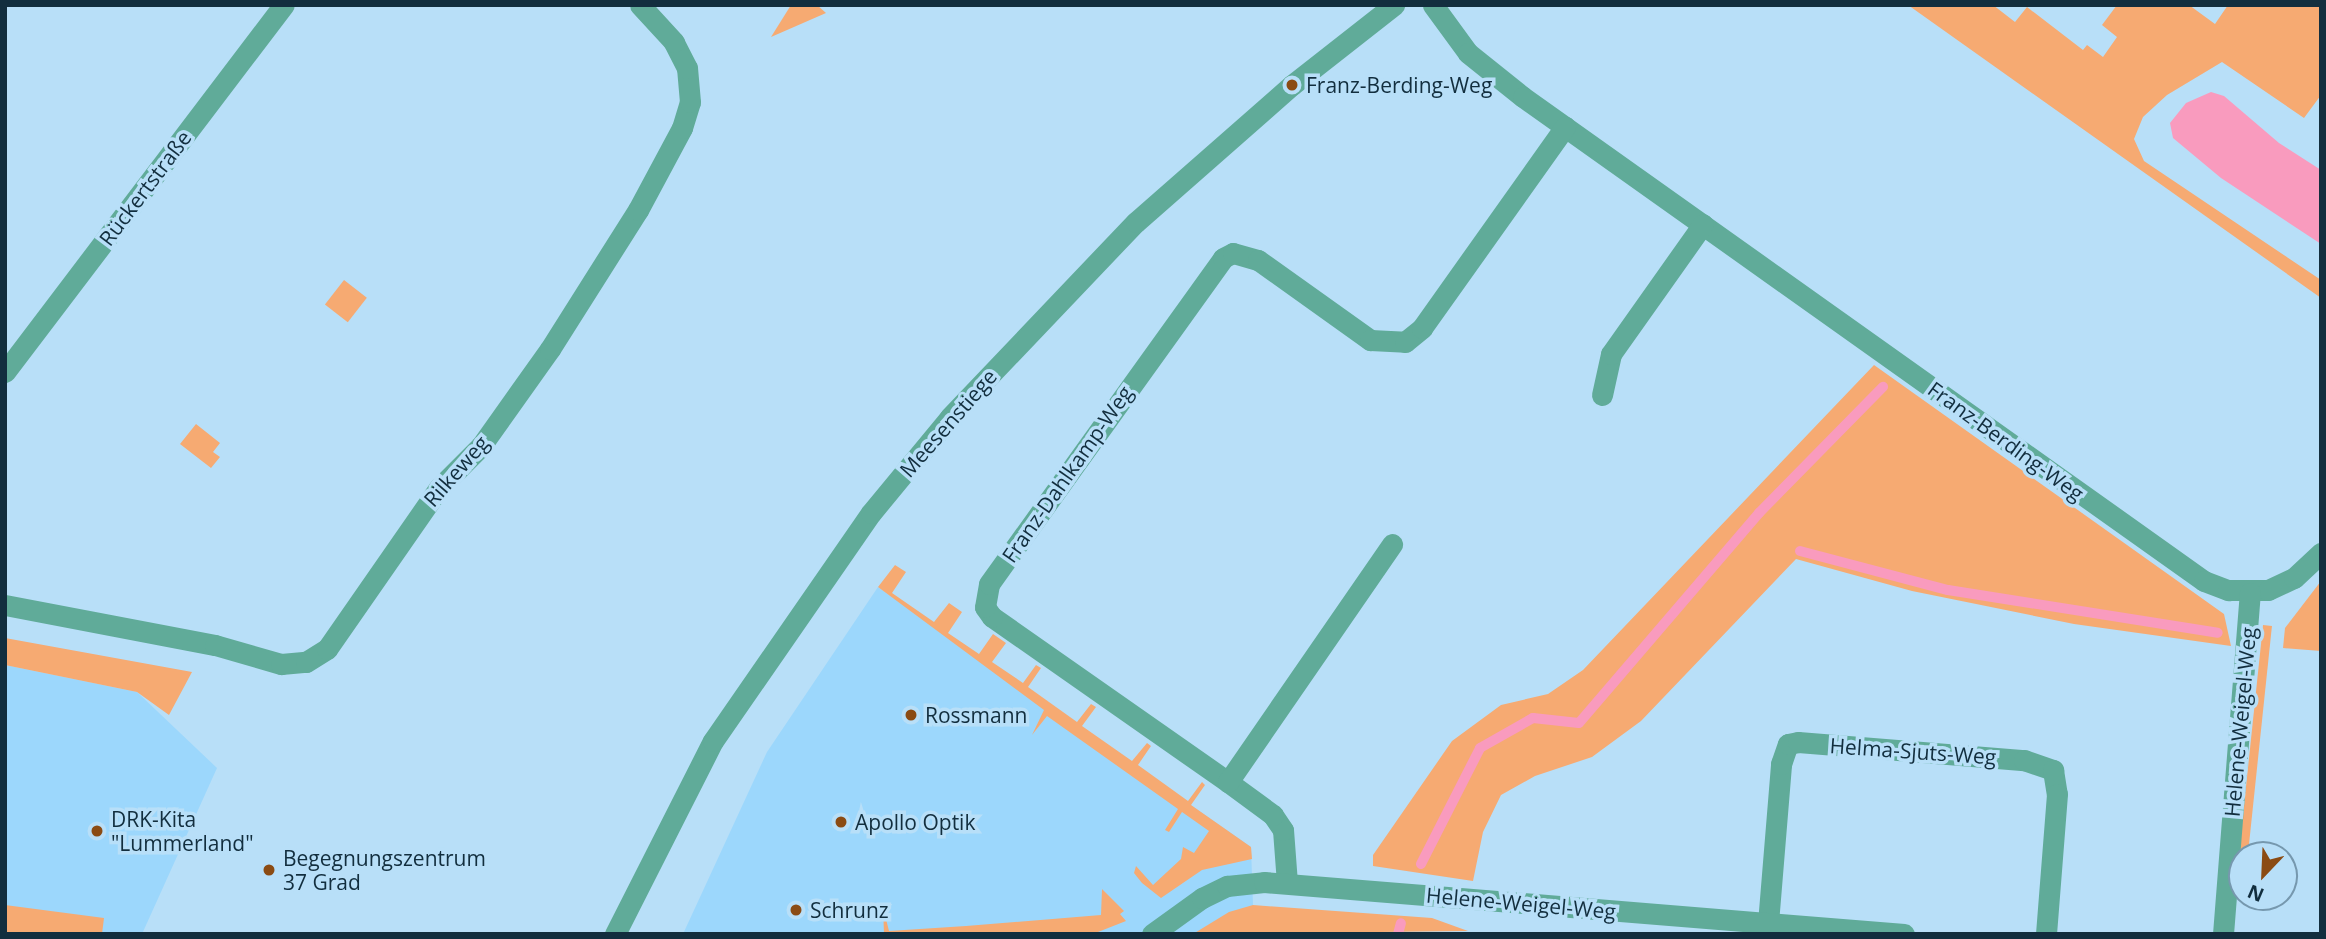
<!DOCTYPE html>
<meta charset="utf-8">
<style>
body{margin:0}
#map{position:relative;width:2326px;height:939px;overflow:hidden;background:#b8dff8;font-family:"Open Sans",sans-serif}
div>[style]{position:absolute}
.built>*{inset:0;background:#9cd7fc}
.green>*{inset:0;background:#f6aa72;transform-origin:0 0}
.water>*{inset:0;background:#f99bbe}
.stream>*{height:10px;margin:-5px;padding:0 5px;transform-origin:5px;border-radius:5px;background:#f99bbe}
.minor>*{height:21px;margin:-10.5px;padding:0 10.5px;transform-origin:10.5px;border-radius:10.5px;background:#60ab99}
.dots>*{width:19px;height:19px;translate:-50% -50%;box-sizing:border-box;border:4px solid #b8dff8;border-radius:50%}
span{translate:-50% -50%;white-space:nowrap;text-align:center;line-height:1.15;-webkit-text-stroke:7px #b8dff8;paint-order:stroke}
.poi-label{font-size:21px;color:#122e3e}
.left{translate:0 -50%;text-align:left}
.street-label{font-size:21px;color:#122e3e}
.frame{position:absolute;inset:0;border:7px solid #122e3e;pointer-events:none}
.north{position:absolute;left:2228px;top:841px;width:70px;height:70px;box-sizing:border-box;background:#b8dff8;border:2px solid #7698ae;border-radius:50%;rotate:203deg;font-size:19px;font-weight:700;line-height:28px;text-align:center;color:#122e3e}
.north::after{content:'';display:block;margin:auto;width:24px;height:32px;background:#8b4b13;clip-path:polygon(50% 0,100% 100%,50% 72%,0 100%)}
</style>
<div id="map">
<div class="built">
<div style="clip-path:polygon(878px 587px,1251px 847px,1253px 905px,1277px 934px,683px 934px,767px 752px)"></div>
<div style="clip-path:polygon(5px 665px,137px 692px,217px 768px,142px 934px,5px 934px)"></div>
</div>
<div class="green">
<div style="clip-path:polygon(791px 5px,817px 5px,826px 13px,771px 37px)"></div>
<div style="clip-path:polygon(1908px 5px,1993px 5px,2015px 22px,2027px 7px,2083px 50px,2087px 45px,2103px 57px,2117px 37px,2102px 25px,2117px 5px,2189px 5px,2215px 24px,2228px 5px,2321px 5px,2321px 95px,2304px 118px,2222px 62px,2167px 95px,2143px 117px,2134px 139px,2144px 161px,2321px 280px,2321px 298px)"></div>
<div style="left:344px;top:280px;width:29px;height:31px;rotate:38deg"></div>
<div style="clip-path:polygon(1874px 365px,2224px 614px,2231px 646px,2074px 624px,1912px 591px,1796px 559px,1641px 721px,1592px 757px,1535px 776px,1501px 795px,1483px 832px,1473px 881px,1373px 866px,1373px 855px,1452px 741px,1501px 705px,1548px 694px,1583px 670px)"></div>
<div style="clip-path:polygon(196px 424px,220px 443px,213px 452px,220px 457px,211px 468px,180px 444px)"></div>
<div style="clip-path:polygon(895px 565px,906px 572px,892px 593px,934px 622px,949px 603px,962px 612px,948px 633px,979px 654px,993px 634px,1006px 643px,992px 662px,1023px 683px,1036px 665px,1041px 668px,1028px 687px,1077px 722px,1091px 704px,1096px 707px,1082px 726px,1132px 761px,1147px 743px,1151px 746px,1138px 765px,1188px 801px,1202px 782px,1205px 785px,1191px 805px,1251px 847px,1252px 859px,1202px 870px,1161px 898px,1142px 883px,1134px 873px,1136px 866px,1153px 885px,1181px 859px,1183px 847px,1194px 853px,1209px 831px,1182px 812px,1169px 832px,1165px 830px,1178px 809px,1047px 716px,1032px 735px,1044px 710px,878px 587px)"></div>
<div style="clip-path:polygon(2321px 581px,2321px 651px,2283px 648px,2285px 628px)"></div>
<div style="left:2263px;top:625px;width:9px;height:231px;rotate:6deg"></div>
<div style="clip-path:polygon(5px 638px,192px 672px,169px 715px,137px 692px,5px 665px)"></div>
<div style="clip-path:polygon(1102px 889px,1124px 911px,1120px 914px,1126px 921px,1098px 932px,884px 934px,883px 907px,889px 931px,966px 926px,1101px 915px)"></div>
<div style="clip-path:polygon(5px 905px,104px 918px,102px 934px,5px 934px)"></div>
<div style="clip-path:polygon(1253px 905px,1432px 918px,1468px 931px,1193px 934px,1229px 912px)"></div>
</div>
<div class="water">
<div style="clip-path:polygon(2211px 92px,2224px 96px,2279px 143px,2321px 170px,2321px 244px,2221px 178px,2173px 138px,2170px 123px,2186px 103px)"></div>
</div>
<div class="stream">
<div style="left:1800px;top:551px;width:153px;rotate:14.8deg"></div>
<div style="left:1948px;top:590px;width:273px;rotate:9deg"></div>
<div style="left:1421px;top:864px;width:130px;rotate:-63deg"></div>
<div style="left:1480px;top:748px;width:61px;rotate:-29.5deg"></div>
<div style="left:1533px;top:718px;width:46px;rotate:6.2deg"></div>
<div style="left:1579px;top:723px;width:277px;rotate:-49.4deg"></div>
<div style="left:1759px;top:513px;width:177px;rotate:-45.5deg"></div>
<div style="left:1398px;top:934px;width:11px;rotate:-75deg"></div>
</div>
<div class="minor">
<div style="left:1433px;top:5px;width:59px;rotate:53.9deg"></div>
<div style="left:1468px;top:53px;width:70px;rotate:38.7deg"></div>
<div style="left:1523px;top:97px;width:835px;rotate:35.4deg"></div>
<div style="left:2204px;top:581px;width:26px;rotate:21deg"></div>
<div style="left:2228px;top:590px;width:40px"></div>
<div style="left:2268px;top:590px;width:29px;rotate:-25deg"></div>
<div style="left:2294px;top:578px;width:37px;rotate:-43deg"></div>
<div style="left:5px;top:372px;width:461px;rotate:-52.8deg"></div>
<div style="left:1602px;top:395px;width:42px;rotate:-77.6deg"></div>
<div style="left:1611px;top:354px;width:159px;rotate:-54.7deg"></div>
<div style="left:5px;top:605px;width:214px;rotate:10.8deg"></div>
<div style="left:215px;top:645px;width:69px;rotate:16.1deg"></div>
<div style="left:281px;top:664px;width:25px;rotate:-5deg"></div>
<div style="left:306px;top:662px;width:25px;rotate:-32deg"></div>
<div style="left:327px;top:649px;width:196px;rotate:-55.2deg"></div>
<div style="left:439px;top:488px;width:59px;rotate:-45deg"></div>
<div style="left:481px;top:446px;width:119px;rotate:-54.6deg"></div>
<div style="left:550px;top:349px;width:165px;rotate:-57.7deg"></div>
<div style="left:638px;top:210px;width:93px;rotate:-61.8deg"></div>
<div style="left:682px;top:128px;width:27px;rotate:-73deg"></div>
<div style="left:690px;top:102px;width:34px;rotate:-95deg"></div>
<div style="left:687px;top:68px;width:29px;rotate:-117deg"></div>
<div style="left:674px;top:42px;width:50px;rotate:-132.6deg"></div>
<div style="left:1228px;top:782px;width:288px;rotate:-145deg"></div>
<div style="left:992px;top:617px;width:12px;rotate:-125deg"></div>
<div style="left:985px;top:607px;width:23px;rotate:-80deg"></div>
<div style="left:989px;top:584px;width:401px;rotate:-54.3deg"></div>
<div style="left:1223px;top:258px;width:11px;rotate:-27deg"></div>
<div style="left:1233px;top:253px;width:26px;rotate:16deg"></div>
<div style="left:1258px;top:260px;width:138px;rotate:35.5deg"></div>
<div style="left:1370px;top:340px;width:35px;rotate:3deg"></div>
<div style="left:1405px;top:342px;width:22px;rotate:-39deg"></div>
<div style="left:1422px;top:328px;width:247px;rotate:-54.6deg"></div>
<div style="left:1287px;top:883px;width:53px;rotate:-94.3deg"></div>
<div style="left:1283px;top:830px;width:18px;rotate:-124deg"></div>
<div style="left:1273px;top:815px;width:56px;rotate:-143.7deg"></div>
<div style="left:1228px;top:782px;width:289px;rotate:-55.4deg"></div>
<div style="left:1768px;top:923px;width:160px;rotate:-85.3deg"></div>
<div style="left:1781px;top:764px;width:21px;rotate:-71deg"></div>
<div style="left:1788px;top:744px;width:10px;rotate:-11deg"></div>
<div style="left:1798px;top:742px;width:227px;rotate:4.6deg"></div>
<div style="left:2024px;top:760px;width:31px;rotate:19deg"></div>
<div style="left:2053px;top:770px;width:24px;rotate:81deg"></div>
<div style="left:2057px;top:794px;width:140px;rotate:94.5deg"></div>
<div style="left:615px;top:934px;width:216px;rotate:-63.1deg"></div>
<div style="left:713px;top:741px;width:277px;rotate:-55.3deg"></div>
<div style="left:871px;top:513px;width:124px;rotate:-50.5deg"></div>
<div style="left:950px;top:417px;width:269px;rotate:-46.4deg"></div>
<div style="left:1136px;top:222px;width:208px;rotate:-41.3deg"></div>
<div style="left:1292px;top:85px;width:130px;rotate:-38.1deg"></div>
<div style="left:1152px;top:934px;width:62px;rotate:-35.8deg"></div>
<div style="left:1202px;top:898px;width:28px;rotate:-26deg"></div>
<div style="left:1227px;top:886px;width:37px;rotate:-6deg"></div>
<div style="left:1264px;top:882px;width:642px;rotate:4.65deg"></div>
<div style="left:2223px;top:934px;width:342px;rotate:-85.5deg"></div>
</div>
<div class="dots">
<div style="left:1292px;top:85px;background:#8b4b13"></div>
<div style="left:911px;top:715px;background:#8b4b13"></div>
<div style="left:841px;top:822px;background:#8b4b13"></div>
<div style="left:97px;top:831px;background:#8b4b13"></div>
<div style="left:269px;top:870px;background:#8b4b13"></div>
<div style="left:796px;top:910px;background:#8b4b13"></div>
</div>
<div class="poi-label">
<span class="left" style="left:1306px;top:85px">Franz-Berding-Weg</span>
<span class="left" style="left:925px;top:715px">Rossmann</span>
<span class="left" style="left:111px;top:831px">DRK-Kita<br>"Lummerland"</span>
<span class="left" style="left:855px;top:822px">Apollo Optik</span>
<span class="left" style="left:283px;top:870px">Begegnungszentrum<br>37 Grad</span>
<span class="left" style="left:810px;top:910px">Schrunz</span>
</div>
<div class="street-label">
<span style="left:145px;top:188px;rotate:-53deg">Rückertstraße</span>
<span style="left:948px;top:423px;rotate:-49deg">Meesenstiege</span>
<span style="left:2006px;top:441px;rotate:36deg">Franz-Berding-Weg</span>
<span style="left:456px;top:471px;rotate:-49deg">Rilkeweg</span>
<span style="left:1067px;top:474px;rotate:-55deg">Franz-Dahlkamp-Weg</span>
<span style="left:2240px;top:722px;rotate:-85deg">Helene-Weigel-Weg</span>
<span style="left:1913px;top:751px;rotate:4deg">Helma-Sjuts-Weg</span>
<span style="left:1521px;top:903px;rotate:5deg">Helene-Weigel-Weg</span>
</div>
<div class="frame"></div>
<div class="north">N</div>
</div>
